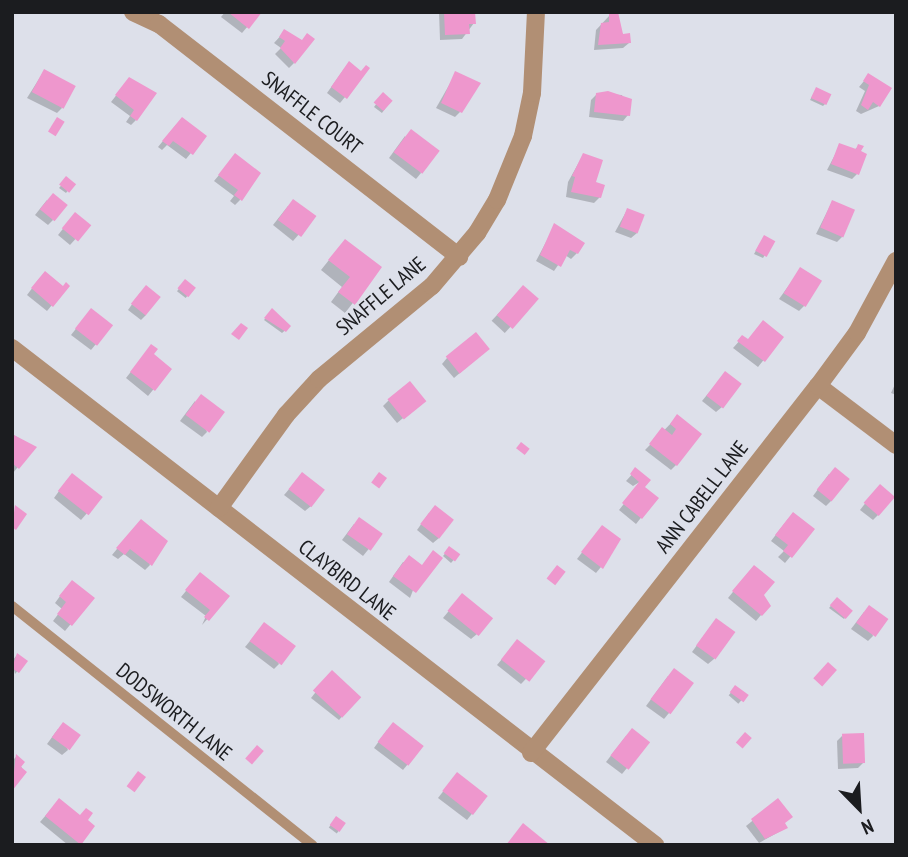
<!DOCTYPE html>
<style>
body{margin:0}
#map{position:relative;width:908px;height:857px;overflow:hidden;background:#dde0ea;font-family:"PT Sans Narrow",sans-serif}
div>[style]{position:absolute}
.shadow>*{inset:0;background:#0003;transform-origin:0 0}
.building>*{inset:0;background:#ee97cd;transform-origin:0 0}
.lane>*{height:10px;margin:-5px;padding:0 5px;transform-origin:5px;border-radius:5px;background:#b18f74}
.street>*{height:18px;margin:-9px;padding:0 9px;transform-origin:9px;border-radius:9px;background:#b18f74}
span{translate:-50% -50%;white-space:nowrap;text-align:center;line-height:1.15;-webkit-text-stroke:5px #dde0ea;paint-order:stroke}
.street-label{font-size:21px;color:#1b1c1f}
.frame{position:absolute;inset:0;border:14px solid #1b1c1f;pointer-events:none}
.north{position:absolute;left:824px;top:773px;width:70px;height:70px;-webkit-text-stroke:5px #dde0ea;paint-order:stroke;rotate:156deg;font-size:19px;font-weight:700;line-height:28px;text-align:center;color:#1b1c1f}
.north::after{content:'';display:block;margin:auto;width:24px;height:32px;background:#1b1c1f;clip-path:polygon(50% 0,100% 100%,50% 72%,0 100%)}
</style>
<div id="map">
<div class="shadow">
<div style="clip-path:polygon(225px 12px,260px 12px,242px 33px,221px 17px)"></div>
<div style="clip-path:polygon(439px 12px,473px 12px,474px 23px,462px 39px,440px 40px)"></div>
<div style="clip-path:polygon(610px 15px,629px 43px,623px 48px,594px 50px,596px 30px)"></div>
<div style="clip-path:polygon(285px 31px,294px 63px,289px 68px,275px 54px,281px 48px,274px 43px)"></div>
<div style="clip-path:polygon(344px 69px,345px 97px,340px 103px,327px 93px)"></div>
<div style="clip-path:polygon(44px 71px,62px 108px,57px 113px,27px 98px)"></div>
<div style="clip-path:polygon(456px 73px,460px 112px,455px 117px,436px 108px)"></div>
<div style="clip-path:polygon(869px 75px,879px 106px,861px 114px,856px 111px,865px 91px,859px 87px)"></div>
<div style="clip-path:polygon(129px 79px,136px 120px,131px 125px,126px 122px,130px 116px,111px 102px)"></div>
<div style="clip-path:polygon(816px 89px,825px 104px,823px 106px,810px 100px)"></div>
<div style="clip-path:polygon(597px 94px,622px 95px,628px 115px,623px 121px,589px 117px,591px 100px)"></div>
<div style="left:383px;top:95px;width:10px;height:15px;rotate:37deg"></div>
<div style="clip-path:polygon(176px 125px,204px 137px,186px 159px,167px 145px,162px 150px,158px 147px)"></div>
<div style="clip-path:polygon(405px 136px,421px 173px,416px 179px,389px 158px)"></div>
<div style="clip-path:polygon(840px 145px,854px 150px,859px 146px,857px 174px,852px 179px,827px 170px)"></div>
<div style="clip-path:polygon(583px 155px,600px 197px,594px 203px,566px 197px,568px 182px)"></div>
<div style="clip-path:polygon(235px 156px,240px 200px,235px 205px,230px 201px,234px 196px,214px 181px)"></div>
<div style="clip-path:polygon(67px 179px,73px 184px,66px 193px,59px 188px)"></div>
<div style="clip-path:polygon(47px 200px,53px 220px,48px 225px,35px 215px)"></div>
<div style="clip-path:polygon(832px 202px,843px 236px,837px 242px,816px 234px)"></div>
<div style="clip-path:polygon(288px 206px,314px 217px,293px 241px,273px 225px)"></div>
<div style="clip-path:polygon(627px 210px,637px 233px,631px 238px,615px 232px)"></div>
<div style="clip-path:polygon(70px 220px,88px 225px,70px 245px,58px 235px)"></div>
<div style="clip-path:polygon(555px 225px,577px 253px,571px 259px,565px 255px,554px 271px,536px 261px)"></div>
<div style="clip-path:polygon(762px 240px,773px 242px,763px 258px,754px 254px)"></div>
<div style="clip-path:polygon(337px 250px,380px 268px,345px 313px,331px 302px,342px 287px,321px 270px)"></div>
<div style="clip-path:polygon(800px 270px,804px 306px,799px 311px,779px 299px)"></div>
<div style="clip-path:polygon(39px 279px,52px 305px,47px 311px,27px 295px)"></div>
<div style="left:185px;top:281px;width:11px;height:13px;rotate:38deg"></div>
<div style="left:523px;top:287px;width:18px;height:46px;rotate:43deg"></div>
<div style="clip-path:polygon(140px 293px,146px 315px,141px 320px,128px 310px)"></div>
<div style="clip-path:polygon(272px 311px,289px 327px,282px 333px,264px 320px)"></div>
<div style="clip-path:polygon(86px 316px,111px 326px,91px 350px,71px 335px)"></div>
<div style="clip-path:polygon(743px 337px,748px 341px,782px 337px,758px 367px,733px 348px)"></div>
<div style="clip-path:polygon(151px 346px,151px 355px,170px 369px,148px 396px,126px 378px)"></div>
<div style="clip-path:polygon(482px 354px,454px 378px,442px 364px,447px 358px)"></div>
<div style="clip-path:polygon(720px 379px,722px 407px,716px 412px,702px 401px)"></div>
<div style="clip-path:polygon(896px 382px,896px 395px,891px 393px)"></div>
<div style="clip-path:polygon(389px 400px,418px 406px,397px 423px,383px 406px)"></div>
<div style="clip-path:polygon(195px 401px,207px 432px,202px 437px,180px 421px)"></div>
<div style="clip-path:polygon(677px 417px,676px 465px,671px 470px,645px 450px)"></div>
<div style="clip-path:polygon(12px 434px,34px 447px,13px 473px,12px 473px)"></div>
<div style="clip-path:polygon(636px 470px,648px 480px,642px 487px,656px 499px,636px 524px,619px 510px,643px 480px,633px 486px,626px 481px)"></div>
<div style="clip-path:polygon(829px 474px,831px 501px,826px 506px,813px 496px)"></div>
<div style="clip-path:polygon(67px 480px,101px 497px,81px 520px,54px 498px)"></div>
<div style="clip-path:polygon(297px 480px,311px 506px,305px 511px,284px 495px)"></div>
<div style="clip-path:polygon(874px 492px,878px 515px,873px 520px,860px 510px)"></div>
<div style="clip-path:polygon(429px 513px,439px 538px,433px 543px,417px 530px)"></div>
<div style="clip-path:polygon(788px 519px,813px 529px,785px 563px,778px 557px,784px 551px,771px 541px)"></div>
<div style="clip-path:polygon(354px 524px,380px 535px,363px 556px,342px 540px)"></div>
<div style="clip-path:polygon(135px 527px,150px 565px,145px 570px,124px 554px,118px 559px,112px 555px)"></div>
<div style="clip-path:polygon(597px 533px,610px 556px,596px 573px,577px 559px)"></div>
<div style="clip-path:polygon(449px 549px,458px 555px,451px 563px,443px 556px)"></div>
<div style="clip-path:polygon(403px 562px,422px 567px,410px 598px,389px 582px)"></div>
<div style="clip-path:polygon(749px 572px,762px 595px,761px 615px,756px 621px,728px 598px)"></div>
<div style="clip-path:polygon(195px 580px,228px 596px,202px 625px,206px 616px,181px 597px)"></div>
<div style="clip-path:polygon(66px 588px,92px 598px,65px 631px,53px 621px,62px 609px,55px 603px)"></div>
<div style="clip-path:polygon(837px 599px,850px 611px,844px 619px,829px 608px)"></div>
<div style="clip-path:polygon(457px 601px,477px 634px,471px 639px,443px 618px)"></div>
<div style="clip-path:polygon(864px 612px,873px 636px,868px 641px,851px 629px)"></div>
<div style="clip-path:polygon(711px 626px,714px 659px,708px 664px,692px 652px)"></div>
<div style="clip-path:polygon(259px 630px,279px 664px,274px 669px,245px 647px)"></div>
<div style="clip-path:polygon(512px 647px,543px 661px,521px 684px,497px 665px)"></div>
<div style="clip-path:polygon(17px 655px,25px 662px,15px 674px,12px 661px)"></div>
<div style="clip-path:polygon(668px 676px,669px 713px,664px 719px,646px 706px)"></div>
<div style="clip-path:polygon(327px 678px,359px 697px,339px 720px,311px 698px)"></div>
<div style="left:736px;top:687px;width:13px;height:11px;rotate:42deg"></div>
<div style="clip-path:polygon(58px 729px,68px 750px,62px 755px,47px 744px)"></div>
<div style="clip-path:polygon(387px 730px,422px 747px,403px 770px,374px 748px)"></div>
<div style="clip-path:polygon(626px 736px,627px 768px,622px 774px,606px 762px)"></div>
<div style="clip-path:polygon(842px 736px,864px 762px,858px 768px,838px 769px,837px 741px)"></div>
<div style="clip-path:polygon(16px 757px,24px 772px,12px 788px,12px 761px)"></div>
<div style="clip-path:polygon(452px 780px,486px 796px,467px 820px,438px 798px)"></div>
<div style="clip-path:polygon(59px 800px,93px 826px,78px 845px,68px 845px,40px 822px)"></div>
<div style="clip-path:polygon(778px 800px,786px 828px,759px 843px,746px 826px)"></div>
<div style="left:336px;top:818px;width:10px;height:12px;rotate:37deg"></div>
</div>
<div class="building">
<div style="clip-path:polygon(228px 12px,262px 12px,249px 29px)"></div>
<div style="clip-path:polygon(444px 12px,475px 12px,476px 24px,469px 24px,470px 34px,445px 35px)"></div>
<div style="clip-path:polygon(618px 12px,623px 34px,630px 33px,631px 43px,598px 45px,601px 23px,609px 22px,609px 13px)"></div>
<div style="clip-path:polygon(284px 29px,302px 40px,307px 33px,315px 39px,295px 64px,280px 48px,285px 41px,279px 37px)"></div>
<div style="clip-path:polygon(349px 61px,361px 71px,366px 65px,370px 68px,347px 99px,331px 87px)"></div>
<div style="left:44px;top:69px;width:36px;height:26px;rotate:28deg"></div>
<div style="clip-path:polygon(455px 71px,481px 83px,462px 113px,441px 103px)"></div>
<div style="clip-path:polygon(868px 73px,892px 88px,880px 107px,873px 102px,868px 110px,861px 105px,869px 85px,863px 81px)"></div>
<div style="clip-path:polygon(129px 77px,157px 93px,137px 121px,130px 116px,134px 110px,115px 95px)"></div>
<div style="left:816px;top:87px;width:17px;height:12px;rotate:25deg"></div>
<div style="clip-path:polygon(608px 91px,632px 99px,630px 116px,594px 112px,596px 93px)"></div>
<div style="left:383px;top:92px;width:13px;height:14px;rotate:42deg"></div>
<div style="left:57px;top:117px;width:9px;height:17px;rotate:32deg"></div>
<div style="clip-path:polygon(182px 117px,207px 136px,193px 155px,173px 141px,169px 146px,162px 141px)"></div>
<div style="left:411px;top:129px;width:36px;height:29px;rotate:37deg"></div>
<div style="clip-path:polygon(839px 143px,856px 149px,858px 144px,864px 146px,861px 151px,867px 154px,859px 175px,831px 164px)"></div>
<div style="clip-path:polygon(235px 153px,261px 173px,242px 201px,234px 195px,238px 190px,218px 175px)"></div>
<div style="clip-path:polygon(583px 153px,603px 160px,596px 182px,605px 185px,601px 198px,571px 192px,575px 177px,572px 176px)"></div>
<div style="left:66px;top:176px;width:13px;height:11px;rotate:39deg"></div>
<div style="left:53px;top:193px;width:19px;height:21px;rotate:39deg"></div>
<div style="left:293px;top:199px;width:29px;height:26px;rotate:36deg"></div>
<div style="left:832px;top:200px;width:25px;height:30px;rotate:23deg"></div>
<div style="left:627px;top:208px;width:19px;height:20px;rotate:21deg"></div>
<div style="left:75px;top:212px;width:21px;height:21px;rotate:39deg"></div>
<div style="clip-path:polygon(554px 223px,585px 243px,578px 254px,570px 250px,561px 267px,540px 255px)"></div>
<div style="left:764px;top:235px;width:13px;height:18px;rotate:29deg"></div>
<div style="clip-path:polygon(345px 239px,382px 267px,355px 305px,338px 292px,350px 277px,328px 260px)"></div>
<div style="left:800px;top:267px;width:26px;height:31px;rotate:32deg"></div>
<div style="clip-path:polygon(45px 271px,63px 286px,66px 282px,70px 286px,53px 307px,31px 288px)"></div>
<div style="left:185px;top:279px;width:14px;height:12px;rotate:39deg"></div>
<div style="left:146px;top:285px;width:19px;height:24px;rotate:39deg"></div>
<div style="left:523px;top:285px;width:21px;height:40px;rotate:41deg"></div>
<div style="left:91px;top:308px;width:28px;height:26px;rotate:38deg"></div>
<div style="clip-path:polygon(272px 308px,291px 326px,286px 332px,264px 318px)"></div>
<div style="clip-path:polygon(763px 320px,784px 337px,765px 362px,737px 341px,742px 335px,748px 339px)"></div>
<div style="clip-path:polygon(241px 323px,248px 328px,239px 340px,231px 334px)"></div>
<div style="left:476px;top:332px;width:22px;height:39px;rotate:51deg"></div>
<div style="clip-path:polygon(151px 344px,158px 349px,154px 354px,172px 369px,155px 391px,130px 372px)"></div>
<div style="left:725px;top:371px;width:21px;height:31px;rotate:37deg"></div>
<div style="left:410px;top:381px;width:26px;height:29px;rotate:51deg"></div>
<div style="left:201px;top:394px;width:30px;height:26px;rotate:37deg"></div>
<div style="clip-path:polygon(677px 414px,702px 434px,677px 466px,649px 444px,662px 427px,672px 435px,676px 429px,670px 424px)"></div>
<div style="clip-path:polygon(12px 434px,37px 447px,19px 469px,12px 463px)"></div>
<div style="left:521px;top:442px;width:11px;height:8px;rotate:38deg"></div>
<div style="clip-path:polygon(635px 467px,651px 480px,645px 487px,659px 498px,642px 519px,622px 503px,639px 482px,630px 474px)"></div>
<div style="left:835px;top:467px;width:19px;height:29px;rotate:39deg"></div>
<div style="left:302px;top:472px;width:29px;height:22px;rotate:38deg"></div>
<div style="left:379px;top:472px;width:10px;height:13px;rotate:37deg"></div>
<div style="left:72px;top:473px;width:39px;height:23px;rotate:38deg"></div>
<div style="left:880px;top:484px;width:20px;height:25px;rotate:41deg"></div>
<div style="clip-path:polygon(15px 505px,27px 514px,16px 530px,12px 527px)"></div>
<div style="left:435px;top:505px;width:24px;height:24px;rotate:38deg"></div>
<div style="clip-path:polygon(793px 512px,815px 529px,792px 558px,783px 551px,788px 545px,775px 535px)"></div>
<div style="left:359px;top:517px;width:29px;height:21px;rotate:35deg"></div>
<div style="clip-path:polygon(141px 519px,168px 541px,152px 566px,130px 549px,125px 555px,116px 548px)"></div>
<div style="clip-path:polygon(602px 525px,621px 539px,603px 569px,581px 552px)"></div>
<div style="left:449px;top:546px;width:14px;height:9px;rotate:36deg"></div>
<div style="clip-path:polygon(433px 550px,443px 558px,416px 593px,393px 576px,409px 555px,422px 565px)"></div>
<div style="left:557px;top:565px;width:11px;height:17px;rotate:38deg"></div>
<div style="clip-path:polygon(754px 565px,775px 582px,764px 595px,771px 606px,762px 616px,732px 591px)"></div>
<div style="clip-path:polygon(200px 572px,230px 596px,209px 621px,204px 617px,210px 610px,185px 590px)"></div>
<div style="clip-path:polygon(72px 580px,95px 598px,72px 626px,57px 614px,66px 602px,59px 596px)"></div>
<div style="left:462px;top:593px;width:40px;height:23px;rotate:39deg"></div>
<div style="left:837px;top:597px;width:21px;height:11px;rotate:41deg"></div>
<div style="left:869px;top:605px;width:24px;height:22px;rotate:36deg"></div>
<div style="left:716px;top:618px;width:24px;height:34px;rotate:36deg"></div>
<div style="left:264px;top:622px;width:40px;height:24px;rotate:37deg"></div>
<div style="left:517px;top:639px;width:36px;height:26px;rotate:38deg"></div>
<div style="clip-path:polygon(17px 653px,28px 661px,19px 673px,12px 668px)"></div>
<div style="left:828px;top:662px;width:12px;height:22px;rotate:42deg"></div>
<div style="left:674px;top:668px;width:25px;height:39px;rotate:37deg"></div>
<div style="left:332px;top:670px;width:40px;height:28px;rotate:43deg"></div>
<div style="left:735px;top:685px;width:17px;height:9px;rotate:36deg"></div>
<div style="left:63px;top:722px;width:22px;height:19px;rotate:36deg"></div>
<div style="left:393px;top:722px;width:39px;height:25px;rotate:38deg"></div>
<div style="left:632px;top:728px;width:23px;height:35px;rotate:38deg"></div>
<div style="left:745px;top:732px;width:9px;height:14px;rotate:41deg"></div>
<div style="left:864px;top:733px;width:30px;height:22px;rotate:88deg"></div>
<div style="left:257px;top:745px;width:9px;height:18px;rotate:41deg"></div>
<div style="clip-path:polygon(16px 754px,25px 762px,21px 767px,27px 772px,12px 791px)"></div>
<div style="left:138px;top:771px;width:10px;height:19px;rotate:37deg"></div>
<div style="left:457px;top:772px;width:39px;height:24px;rotate:38deg"></div>
<div style="clip-path:polygon(59px 798px,80px 815px,86px 808px,93px 813px,88px 820px,95px 826px,81px 845px,45px 816px)"></div>
<div style="clip-path:polygon(778px 798px,793px 817px,785px 823px,788px 828px,765px 839px,751px 819px)"></div>
<div style="left:336px;top:816px;width:12px;height:11px;rotate:35deg"></div>
<div style="clip-path:polygon(523px 823px,550px 845px,506px 845px)"></div>
</div>
<div class="lane">
<div style="left:12px;top:606px;width:384px;rotate:38.5deg"></div>
</div>
<div class="street">
<div style="left:133px;top:12px;width:29px;rotate:25deg"></div>
<div style="left:159px;top:24px;width:380px;rotate:37.8deg"></div>
<div style="left:12px;top:348px;width:813px;rotate:37.7deg"></div>
<div style="left:818px;top:386px;width:98px;rotate:37.1deg"></div>
<div style="left:219px;top:508px;width:115px;rotate:-54.2deg"></div>
<div style="left:286px;top:415px;width:49px;rotate:-47.5deg"></div>
<div style="left:319px;top:379px;width:146px;rotate:-39.5deg"></div>
<div style="left:432px;top:286px;width:70px;rotate:-49.7deg"></div>
<div style="left:477px;top:233px;width:39px;rotate:-59deg"></div>
<div style="left:497px;top:200px;width:69px;rotate:-67.9deg"></div>
<div style="left:523px;top:136px;width:44px;rotate:-78.2deg"></div>
<div style="left:532px;top:93px;width:81px;rotate:-87.2deg"></div>
<div style="left:531px;top:753px;width:466px;rotate:-52deg"></div>
<div style="left:818px;top:386px;width:66px;rotate:-53.7deg"></div>
<div style="left:857px;top:333px;width:82px;rotate:-61.6deg"></div>
</div>
<div class="street-label">
<span style="left:312px;top:113px;rotate:38deg">SNAFFLE COURT</span>
<span style="left:381px;top:296px;rotate:-40deg">SNAFFLE LANE</span>
<span style="left:702px;top:497px;rotate:-52deg">ANN CABELL LANE</span>
<span style="left:347px;top:580px;rotate:38deg">CLAYBIRD LANE</span>
<span style="left:174px;top:712px;rotate:39deg">DODSWORTH LANE</span>
</div>
<div class="frame"></div>
<div class="north">N</div>
</div>
